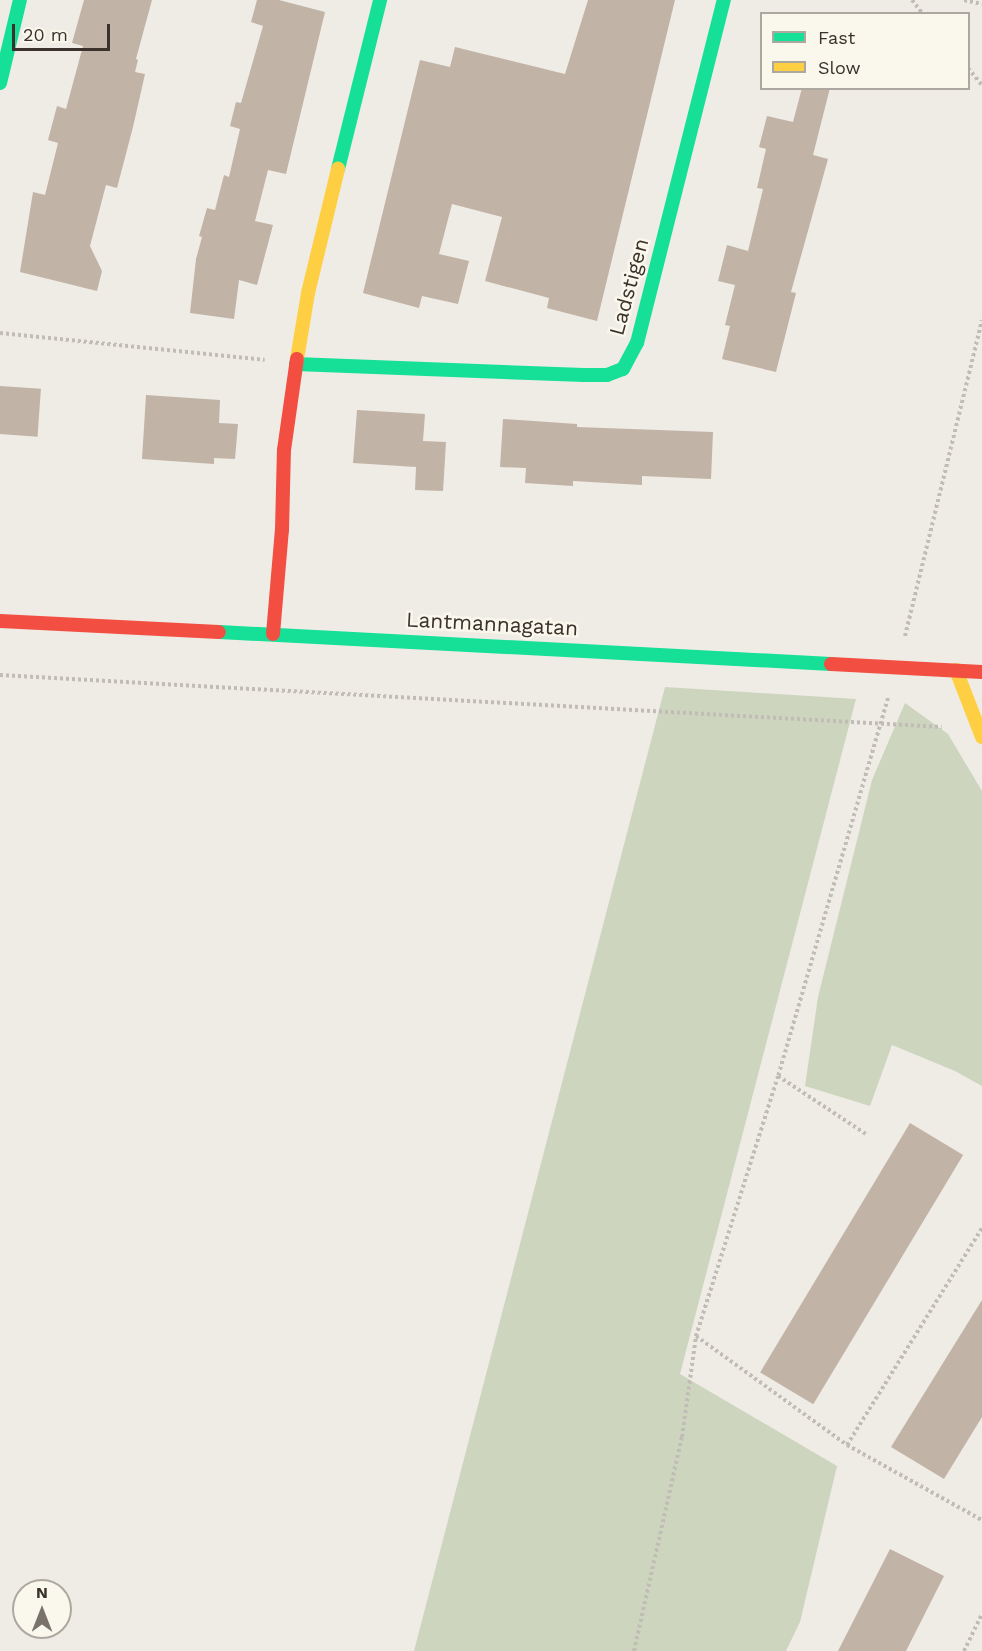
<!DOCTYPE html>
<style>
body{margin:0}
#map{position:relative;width:982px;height:1651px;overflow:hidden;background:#efece5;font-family:"Work Sans",sans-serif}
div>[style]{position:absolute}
.green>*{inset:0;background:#cdd5bf}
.building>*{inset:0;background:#c2b3a7;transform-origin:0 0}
.path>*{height:4px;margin-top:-2px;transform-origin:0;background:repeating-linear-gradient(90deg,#c1bdb6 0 3px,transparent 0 6px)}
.fast>*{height:14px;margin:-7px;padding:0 7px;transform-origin:7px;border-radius:7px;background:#16e098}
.slow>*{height:14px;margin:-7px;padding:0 7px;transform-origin:7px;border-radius:7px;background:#ffcf43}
.jam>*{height:14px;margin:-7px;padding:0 7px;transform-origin:7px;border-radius:7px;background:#f24e42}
span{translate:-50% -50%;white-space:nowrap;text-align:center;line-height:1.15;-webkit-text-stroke:5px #faf7ed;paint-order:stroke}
.street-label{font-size:21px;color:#3a322b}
.legend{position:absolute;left:760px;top:12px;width:210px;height:78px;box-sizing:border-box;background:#faf7ed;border:2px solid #ada89f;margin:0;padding:8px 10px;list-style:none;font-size:18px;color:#3a322b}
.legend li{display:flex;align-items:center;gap:12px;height:30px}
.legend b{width:30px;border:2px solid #ada89f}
.north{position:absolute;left:12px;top:1579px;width:60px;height:60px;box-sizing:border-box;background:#faf7ed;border:2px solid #ada89f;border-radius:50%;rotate:0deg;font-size:16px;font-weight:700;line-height:24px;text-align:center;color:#3a322b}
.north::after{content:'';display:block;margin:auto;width:21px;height:27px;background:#79736c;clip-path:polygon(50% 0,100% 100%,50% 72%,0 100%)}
.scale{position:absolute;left:12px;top:24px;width:98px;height:27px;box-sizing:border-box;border:3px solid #3a322b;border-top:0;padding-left:8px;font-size:18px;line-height:21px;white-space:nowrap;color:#3a322b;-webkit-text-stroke:4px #faf7ed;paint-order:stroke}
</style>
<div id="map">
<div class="green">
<div style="clip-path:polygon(665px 687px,856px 699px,680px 1374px,837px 1466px,800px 1622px,786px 1651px,414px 1651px)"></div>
<div style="clip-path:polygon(905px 703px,948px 734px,982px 791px,982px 1086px,955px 1071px,892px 1045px,870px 1106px,805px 1086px,818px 997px,872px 780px)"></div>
</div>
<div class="building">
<div style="clip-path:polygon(84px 0,152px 0,136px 59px,138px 60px,135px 72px,145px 74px,133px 127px,117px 188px,106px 185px,90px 246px,102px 271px,97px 291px,20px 272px,33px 192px,45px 195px,58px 143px,48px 140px,57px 106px,66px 109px,83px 46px,72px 43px)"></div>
<div style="clip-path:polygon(257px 0,279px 0,325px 12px,286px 174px,268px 170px,255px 221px,273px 225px,257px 285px,239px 280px,234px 319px,190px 313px,196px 259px,202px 237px,199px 236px,207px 208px,215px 210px,224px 175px,229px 177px,240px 129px,230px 126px,236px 102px,241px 103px,263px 26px,251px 22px)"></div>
<div style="clip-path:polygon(588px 0,675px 0,597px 321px,547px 308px,549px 298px,485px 281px,502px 217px,452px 204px,439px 254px,469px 261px,458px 304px,422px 296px,419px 308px,363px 293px,420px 60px,450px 67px,455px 47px,565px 74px)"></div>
<div style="clip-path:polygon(802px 88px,830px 88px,813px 155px,828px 159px,791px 292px,796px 293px,776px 372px,722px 359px,730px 326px,725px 325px,735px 285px,718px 281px,727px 245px,748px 251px,763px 189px,757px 188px,766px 149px,759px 147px,767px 116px,793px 122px)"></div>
<div style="left:0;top:386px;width:41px;height:48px;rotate:4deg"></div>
<div style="clip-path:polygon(146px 395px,220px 400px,219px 423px,238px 424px,235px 459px,214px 458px,214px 464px,142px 459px)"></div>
<div style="clip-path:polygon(357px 410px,425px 414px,423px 441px,446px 442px,443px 491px,415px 490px,416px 467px,353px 463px)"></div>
<div style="clip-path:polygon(503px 419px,577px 424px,577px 427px,713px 432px,711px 479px,642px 476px,642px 485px,573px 481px,573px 486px,525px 483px,526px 468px,500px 467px)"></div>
<div style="left:910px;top:1123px;width:62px;height:291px;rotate:31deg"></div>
<div style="clip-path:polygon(982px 1300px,982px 1417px,944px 1479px,891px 1447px)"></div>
<div style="clip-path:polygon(890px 1549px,944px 1576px,906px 1651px,838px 1651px)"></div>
</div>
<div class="path">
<div style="left:912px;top:0;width:18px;rotate:52deg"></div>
<div style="left:964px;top:0;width:18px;rotate:13deg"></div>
<div style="left:968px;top:68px;width:22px;rotate:51deg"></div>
<div style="left:0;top:333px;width:266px;rotate:5.8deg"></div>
<div style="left:905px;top:636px;width:325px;rotate:-76.3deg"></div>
<div style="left:0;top:675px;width:943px;rotate:3.16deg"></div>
<div style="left:888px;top:698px;width:394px;rotate:106.2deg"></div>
<div style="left:778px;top:1076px;width:273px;rotate:107.5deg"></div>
<div style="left:696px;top:1336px;width:186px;rotate:35.8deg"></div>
<div style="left:847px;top:1445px;width:154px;rotate:29.1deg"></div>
<div style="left:778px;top:1076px;width:105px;rotate:33.4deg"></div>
<div style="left:847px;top:1445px;width:256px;rotate:-58.1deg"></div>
<div style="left:634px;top:1651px;width:219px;rotate:-77.4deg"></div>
<div style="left:682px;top:1437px;width:102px;rotate:-82.1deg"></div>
<div style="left:964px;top:1651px;width:41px;rotate:-64.1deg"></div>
</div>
<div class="fast">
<div style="left:0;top:83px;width:85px;rotate:-76.5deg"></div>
<div style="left:338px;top:169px;width:174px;rotate:-76deg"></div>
<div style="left:296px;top:364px;width:288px;rotate:2.2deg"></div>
<div style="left:584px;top:375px;width:23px"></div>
<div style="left:607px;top:375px;width:17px;rotate:-21deg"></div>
<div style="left:623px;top:369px;width:30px;rotate:-62deg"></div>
<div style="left:637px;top:343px;width:354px;rotate:-75.8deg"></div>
<div style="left:219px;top:632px;width:613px;rotate:2.99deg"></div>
</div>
<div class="slow">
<div style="left:297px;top:359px;width:67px;rotate:-80.5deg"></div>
<div style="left:308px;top:293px;width:128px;rotate:-76.4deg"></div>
<div style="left:956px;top:670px;width:72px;rotate:68.8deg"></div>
</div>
<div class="jam">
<div style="left:0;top:621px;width:219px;rotate:2.9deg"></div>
<div style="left:273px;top:634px;width:104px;rotate:-85.1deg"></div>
<div style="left:282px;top:530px;width:80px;rotate:-88.6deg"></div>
<div style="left:284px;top:450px;width:92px;rotate:-81.9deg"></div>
<div style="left:831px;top:664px;width:151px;rotate:3deg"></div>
</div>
<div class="street-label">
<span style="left:629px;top:287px;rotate:-75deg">Ladstigen</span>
<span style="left:492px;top:624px;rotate:3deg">Lantmannagatan</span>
</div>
<ul class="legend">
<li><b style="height:8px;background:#16e098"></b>Fast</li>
<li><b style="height:8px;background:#ffcf43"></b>Slow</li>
</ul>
<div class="north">N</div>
<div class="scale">20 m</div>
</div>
